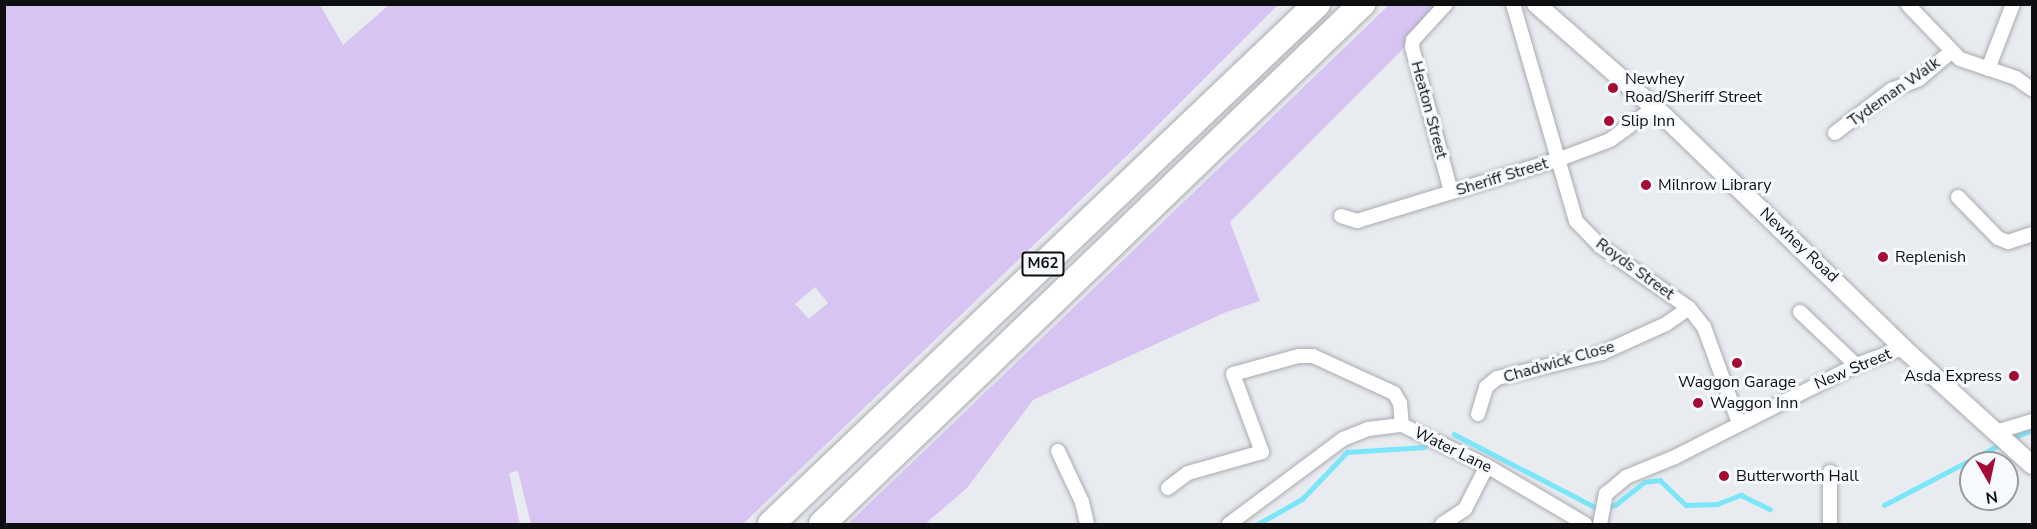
<!DOCTYPE html>
<style>
body{margin:0}
#map{position:relative;width:2037px;height:529px;overflow:hidden;background:#e8ebf0;font-family:"Nunito Sans",sans-serif}
div>[style]{position:absolute}
.green>*{inset:0;background:#d8c4f2}
.stream>*{height:4.5px;margin:-2.25px;padding:0 2.25px;transform-origin:2.25px;border-radius:2.25px;background:#7ce6f9}
.roads{filter:drop-shadow(0 0 2px #a8abaf) drop-shadow(0 0 2px #a8abaf)}
.minor>*{height:14px;margin:-7px;padding:0 7px;transform-origin:7px;border-radius:7px;background:#fff}
.tertiary>*{height:18px;margin:-9px;padding:0 9px;transform-origin:9px;border-radius:9px;background:#fff}
.motorway>*{height:26px;margin:-13px;padding:0 13px;transform-origin:13px;border-radius:13px;background:#fff}
.dots>*{width:16px;height:16px;translate:-50% -50%;box-sizing:border-box;border:3px solid #f6f9fd;border-radius:50%}
span{translate:-50% -50%;white-space:nowrap;text-align:center;line-height:1.15;-webkit-text-stroke:6px #f6f9fd;paint-order:stroke}
.shield-label span{padding:2px 4px;background:#f6f9fd;border:2px solid;border-radius:4px;-webkit-text-stroke-width:0}
.shield-label{font-size:15px;color:#0d0e0f;font-weight:700}
.poi-label{font-size:16px;color:#0d0e0f}
.left{translate:0 -50%;text-align:left}
.right{translate:-100% -50%;text-align:right}
.street-label{font-size:16px;color:#0d0e0f}
.frame{position:absolute;inset:0;border:6px solid #0d0e0f;pointer-events:none}
.north{position:absolute;left:1959px;top:451px;width:60px;height:60px;box-sizing:border-box;background:#f6f9fd;border:2px solid #999b9e;border-radius:50%;rotate:171deg;font-size:16px;font-weight:700;line-height:24px;text-align:center;color:#0d0e0f}
.north::after{content:'';display:block;margin:auto;width:21px;height:27px;background:#a60b35;clip-path:polygon(50% 0,100% 100%,50% 72%,0 100%)}
</style>
<div id="map">
<div class="green">
<div style="clip-path:polygon(evenodd,390px 4px,1278px 4px,1278px 5px,1137px 146px,743px 524px,531px 524px,518px 471px,509px 473px,520px 524px,5px 524px,5px 5px,320px 5px,343px 45px,390px 4px,815px 287px,828px 303px,809px 319px,795px 304px,815px 287px)"></div>
<div style="clip-path:polygon(1389px 5px,1437px 5px,1401px 51px,1230px 222px,1260px 301px,1224px 313px,1033px 400px,967px 488px,925px 524px,848px 524px)"></div>
</div>
<div class="stream">
<div style="left:1454px;top:434px;width:161px;rotate:27.4deg"></div>
<div style="left:1597px;top:508px;width:18px;rotate:-9deg"></div>
<div style="left:1615px;top:505px;width:37px;rotate:-38deg"></div>
<div style="left:1644px;top:482px;width:16px;rotate:-7deg"></div>
<div style="left:1660px;top:480px;width:36px;rotate:44deg"></div>
<div style="left:1686px;top:505px;width:31px;rotate:-2deg"></div>
<div style="left:1717px;top:504px;width:26px;rotate:-21deg"></div>
<div style="left:1741px;top:495px;width:32px;rotate:26deg"></div>
<div style="left:2010px;top:439px;width:24px;rotate:-22deg"></div>
<div style="left:1884px;top:505px;width:134px;rotate:-27.5deg"></div>
<div style="left:1258px;top:524px;width:51px;rotate:-29.6deg"></div>
<div style="left:1302px;top:499px;width:65px;rotate:-46.2deg"></div>
<div style="left:1347px;top:452px;width:77px;rotate:-3.7deg"></div>
</div>
<div class="roads">
<div class="minor">
<div style="left:1446px;top:4px;width:49px;rotate:132.5deg"></div>
<div style="left:1413px;top:40px;width:7px;rotate:98deg"></div>
<div style="left:1412px;top:47px;width:150px;rotate:74.9deg"></div>
<div style="left:1513px;top:4px;width:226px;rotate:73.8deg"></div>
<div style="left:1576px;top:221px;width:35px;rotate:46deg"></div>
<div style="left:1600px;top:246px;width:108px;rotate:34.9deg"></div>
<div style="left:1689px;top:308px;width:24px;rotate:52deg"></div>
<div style="left:1704px;top:327px;width:102px;rotate:70deg"></div>
<div style="left:1908px;top:5px;width:75px;rotate:46.1deg"></div>
<div style="left:1960px;top:59px;width:59px;rotate:18.7deg"></div>
<div style="left:2016px;top:78px;width:19px;rotate:35deg"></div>
<div style="left:1988px;top:69px;width:70px;rotate:-69deg"></div>
<div style="left:1835px;top:133px;width:71px;rotate:-37.5deg"></div>
<div style="left:1891px;top:90px;width:30px;rotate:-21deg"></div>
<div style="left:1919px;top:79px;width:43px;rotate:-40.3deg"></div>
<div style="left:1958px;top:197px;width:57px;rotate:45.7deg"></div>
<div style="left:1998px;top:238px;width:11px;rotate:22deg"></div>
<div style="left:2008px;top:242px;width:25px;rotate:-18deg"></div>
<div style="left:1341px;top:216px;width:17px;rotate:17deg"></div>
<div style="left:1357px;top:221px;width:212px;rotate:-17deg"></div>
<div style="left:1560px;top:159px;width:53px;rotate:-20.8deg"></div>
<div style="left:1610px;top:140px;width:54px;rotate:-36deg"></div>
<div style="left:1800px;top:312px;width:77px;rotate:43.4deg"></div>
<div style="left:1478px;top:414px;width:28px;rotate:-73deg"></div>
<div style="left:1486px;top:387px;width:14px;rotate:-39deg"></div>
<div style="left:1497px;top:378px;width:108px;rotate:-13.4deg"></div>
<div style="left:1602px;top:353px;width:70px;rotate:-24.4deg"></div>
<div style="left:1666px;top:324px;width:28px;rotate:-35deg"></div>
<div style="left:1996px;top:432px;width:38px;rotate:-17deg"></div>
<div style="left:1058px;top:451px;width:56px;rotate:64.8deg"></div>
<div style="left:1082px;top:502px;width:23px;rotate:77deg"></div>
<div style="left:1168px;top:488px;width:25px;rotate:-37deg"></div>
<div style="left:1188px;top:473px;width:77px;rotate:-15.8deg"></div>
<div style="left:1262px;top:452px;width:83px;rotate:-110.4deg"></div>
<div style="left:1233px;top:374px;width:68px;rotate:-15.3deg"></div>
<div style="left:1299px;top:356px;width:14px"></div>
<div style="left:1313px;top:356px;width:89px;rotate:24.6deg"></div>
<div style="left:1394px;top:393px;width:12px;rotate:59deg"></div>
<div style="left:1400px;top:403px;width:22px;rotate:85deg"></div>
<div style="left:1229px;top:524px;width:142px;rotate:-36.7deg"></div>
<div style="left:1343px;top:439px;width:27px;rotate:-22deg"></div>
<div style="left:1368px;top:429px;width:34px;rotate:-7deg"></div>
<div style="left:1402px;top:425px;width:94px;rotate:25.8deg"></div>
<div style="left:1487px;top:466px;width:114px;rotate:30.6deg"></div>
<div style="left:1442px;top:524px;width:27px;rotate:-33deg"></div>
<div style="left:1465px;top:509px;width:48px;rotate:-62.9deg"></div>
<div style="left:1600px;top:524px;width:31px;rotate:-79deg"></div>
<div style="left:1606px;top:494px;width:26px;rotate:-40deg"></div>
<div style="left:1626px;top:477px;width:53px;rotate:-22.2deg"></div>
<div style="left:1675px;top:457px;width:203px;rotate:-26.9deg"></div>
<div style="left:1856px;top:365px;width:50px;rotate:-19.9deg"></div>
<div style="left:1830px;top:524px;width:52px;rotate:-90deg"></div>
</div>
<div class="tertiary">
<div style="left:1536px;top:4px;width:171px;rotate:41.2deg"></div>
<div style="left:1665px;top:117px;width:332px;rotate:44.1deg"></div>
<div style="left:1903px;top:348px;width:174px;rotate:42.2deg"></div>
</div>
<div class="motorway">
<div style="left:771px;top:524px;width:754px;rotate:-43.6deg"></div>
<div style="left:822px;top:524px;width:750px;rotate:-43.92deg"></div>
</div>
</div>
<div class="dots">
<div style="left:1613px;top:88px;background:#a60b35"></div>
<div style="left:1609px;top:121px;background:#a60b35"></div>
<div style="left:1646px;top:185px;background:#a60b35"></div>
<div style="left:1883px;top:257px;background:#a60b35"></div>
<div style="left:1737px;top:363px;background:#a60b35"></div>
<div style="left:2014px;top:376px;background:#a60b35"></div>
<div style="left:1698px;top:403px;background:#a60b35"></div>
<div style="left:1724px;top:476px;background:#a60b35"></div>
</div>
<div class="shield-label">
<span style="left:1043px;top:264px">M62</span>
</div>
<div class="poi-label">
<span class="left" style="left:1625px;top:88px">Newhey<br>Road/Sheriff Street</span>
<span class="left" style="left:1621px;top:121px">Slip Inn</span>
<span class="left" style="left:1658px;top:185px">Milnrow Library</span>
<span class="left" style="left:1895px;top:257px">Replenish</span>
<span class="right" style="left:2002px;top:376px">Asda Express</span>
<span style="left:1737px;top:382px">Waggon Garage</span>
<span class="left" style="left:1710px;top:403px">Waggon Inn</span>
<span class="left" style="left:1736px;top:476px">Butterworth Hall</span>
</div>
<div class="street-label">
<span style="left:1894px;top:92px;rotate:-35deg">Tydeman Walk</span>
<span style="left:1429px;top:110px;rotate:75deg">Heaton Street</span>
<span style="left:1502px;top:177px;rotate:-17deg">Sheriff Street</span>
<span style="left:1799px;top:245px;rotate:43deg">Newhey Road</span>
<span style="left:1635px;top:269px;rotate:36deg">Royds Street</span>
<span style="left:1559px;top:362px;rotate:-16deg">Chadwick Close</span>
<span style="left:1853px;top:369px;rotate:-23deg">New Street</span>
<span style="left:1453px;top:450px;rotate:26deg">Water Lane</span>
</div>
<div class="frame"></div>
<div class="north">N</div>
</div>
